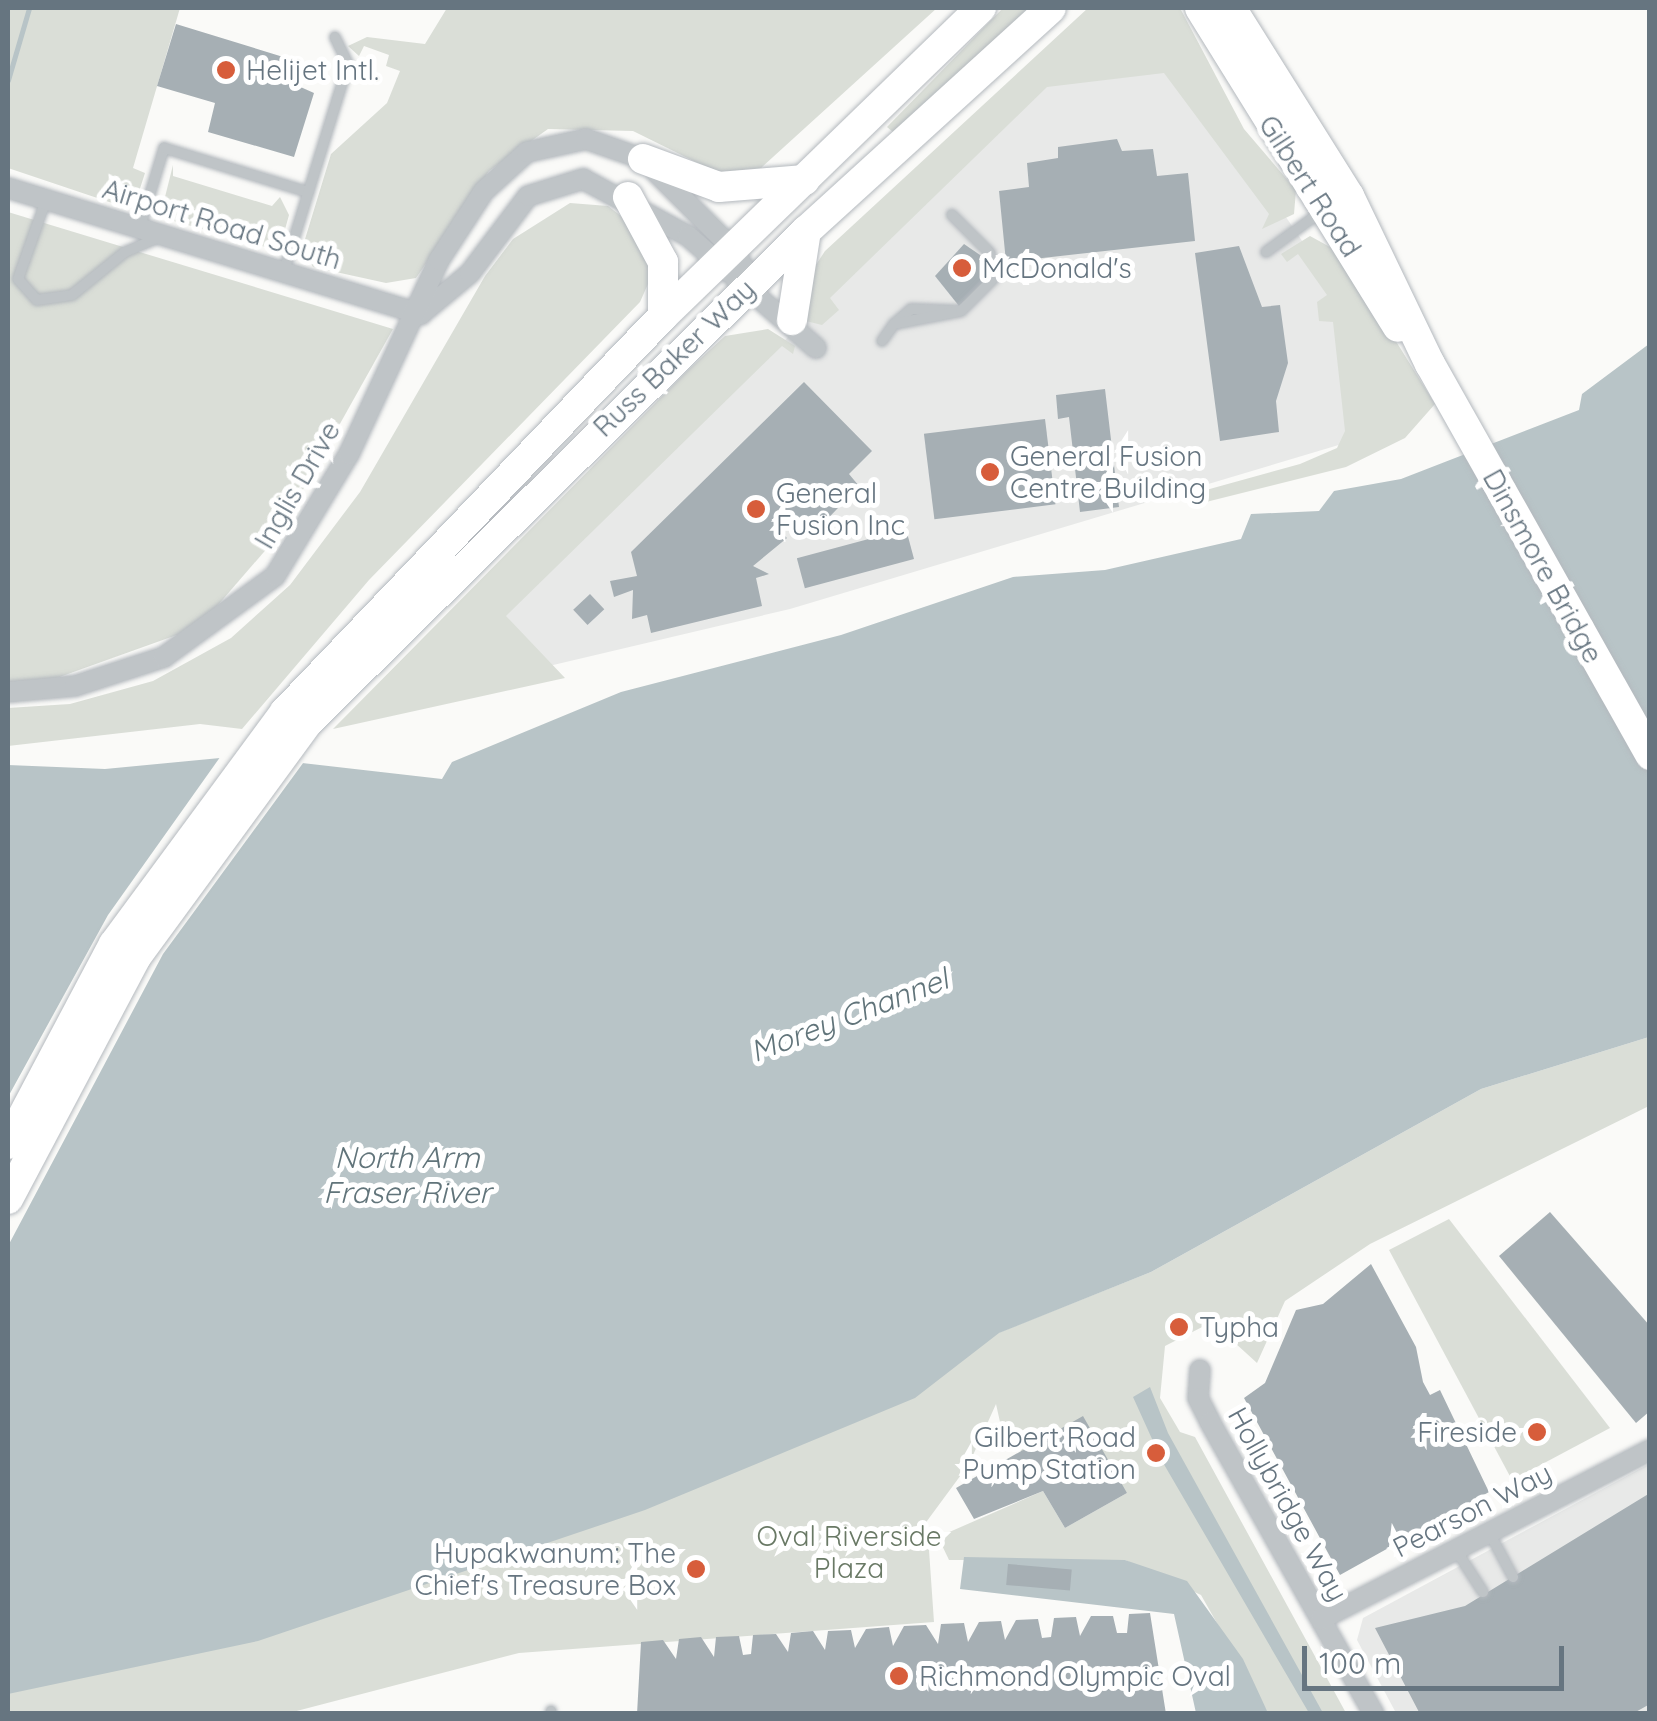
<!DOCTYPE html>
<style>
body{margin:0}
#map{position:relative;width:1657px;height:1721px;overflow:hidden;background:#fafaf8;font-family:Quicksand,sans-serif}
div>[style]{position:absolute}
.built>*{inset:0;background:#e8e9e8}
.green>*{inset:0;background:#daded7}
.water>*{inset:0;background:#b8c4c7}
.pier>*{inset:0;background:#fafaf8}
.stream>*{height:5px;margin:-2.5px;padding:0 2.5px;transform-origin:2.5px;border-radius:2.5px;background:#b8c4c7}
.building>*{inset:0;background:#a6afb4;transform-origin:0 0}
.roads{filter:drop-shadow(0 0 2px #b4b9be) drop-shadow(0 0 2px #b4b9be)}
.lane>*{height:10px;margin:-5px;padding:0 5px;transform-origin:5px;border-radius:5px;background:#bfc4c7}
.street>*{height:20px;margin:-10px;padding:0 10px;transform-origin:10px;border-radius:10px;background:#bfc4c7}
.secondary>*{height:30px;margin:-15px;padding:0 15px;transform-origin:15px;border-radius:15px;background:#fff}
.dots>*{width:28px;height:28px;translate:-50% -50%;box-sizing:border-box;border:5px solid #fff;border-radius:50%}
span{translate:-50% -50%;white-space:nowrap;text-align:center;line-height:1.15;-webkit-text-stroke:10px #fff;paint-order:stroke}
.poi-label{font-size:28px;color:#667580}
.left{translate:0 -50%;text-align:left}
.right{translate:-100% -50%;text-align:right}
.street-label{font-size:28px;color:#667580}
.park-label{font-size:28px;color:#697965}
.water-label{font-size:30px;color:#61747a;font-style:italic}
.frame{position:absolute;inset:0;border:10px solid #667580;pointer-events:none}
.scale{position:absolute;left:1302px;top:1646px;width:262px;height:45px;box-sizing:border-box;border:5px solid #667580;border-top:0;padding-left:12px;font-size:30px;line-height:35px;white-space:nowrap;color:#667580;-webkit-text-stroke:8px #fff;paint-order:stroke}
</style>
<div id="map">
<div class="built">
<div style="clip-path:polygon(1179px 59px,1338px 294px,1352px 441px,790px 609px,532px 670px,493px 627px,1063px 67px)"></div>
<div style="clip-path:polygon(1649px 1464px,1649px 1713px,1396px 1713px,1357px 1640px,1363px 1618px)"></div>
</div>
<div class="green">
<div style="clip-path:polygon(8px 8px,180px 8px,133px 168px,145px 173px,133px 210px,8px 168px)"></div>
<div style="clip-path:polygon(447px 8px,937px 8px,761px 168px,718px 173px,633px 131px,548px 129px,489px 171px,416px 278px,386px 283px,313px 267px,302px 249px,331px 154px,387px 103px,400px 71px,386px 66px,389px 55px,364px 46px,359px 56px,348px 46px,367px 37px,425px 44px)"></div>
<div style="clip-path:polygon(1003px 8px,1029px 8px,894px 133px,887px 127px)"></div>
<div style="clip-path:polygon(1088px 8px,1180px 8px,1244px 129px,1296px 190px,1294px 214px,1262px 229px,1269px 214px,1164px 73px,1047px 87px,830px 298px,839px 310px,822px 325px,806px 321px,810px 274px,825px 251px)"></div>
<div style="clip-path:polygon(173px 165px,173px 176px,272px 206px,280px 197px,289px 215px,279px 251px,160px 217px)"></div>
<div style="clip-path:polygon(570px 203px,608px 206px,634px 226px,652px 275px,640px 302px,369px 580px,242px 729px,200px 724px,8px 746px,8px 708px,70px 704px,153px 681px,231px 638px,290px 585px,360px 492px,485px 276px,513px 239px)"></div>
<div style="clip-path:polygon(8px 212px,393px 329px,276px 538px,199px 627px,40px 684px,8px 682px)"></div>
<div style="clip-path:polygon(1310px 236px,1341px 253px,1435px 404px,1405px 438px,1346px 467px,1194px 505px,1188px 495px,1300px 464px,1337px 448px,1345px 431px,1333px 322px,1319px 321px,1317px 302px,1327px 295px,1298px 254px,1287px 262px,1281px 254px)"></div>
<div style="clip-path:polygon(768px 329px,795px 346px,793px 354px,782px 346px,506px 616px,565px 678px,333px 729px,687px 371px,725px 336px)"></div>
<div style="clip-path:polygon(1649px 1037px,1649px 1106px,1370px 1244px,1285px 1301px,1257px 1363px,1212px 1322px,1165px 1346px,1160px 1398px,1180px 1432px,1195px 1437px,1346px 1713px,1268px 1713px,1201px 1595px,1125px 1560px,949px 1560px,938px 1537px,1043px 1491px,1065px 1528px,1127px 1493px,1021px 1451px,1002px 1431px,996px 1404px,969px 1464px,927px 1521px,934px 1622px,519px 1653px,289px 1713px,8px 1714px,8px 1610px,998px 1333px,1151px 1272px,1481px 1089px)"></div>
<div style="clip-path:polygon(1449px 1219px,1610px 1428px,1512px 1480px,1389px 1250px)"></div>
</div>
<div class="water">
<div style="clip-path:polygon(1649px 344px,1649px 1037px,1481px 1089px,1151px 1272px,999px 1333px,915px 1398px,645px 1510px,258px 1641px,8px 1694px,8px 765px,105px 769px,241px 756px,442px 779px,452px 762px,621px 692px,841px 635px,1013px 577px,1105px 570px,1241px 539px,1251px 514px,1319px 511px,1334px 491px,1401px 479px,1579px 410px,1582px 394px)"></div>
<div style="clip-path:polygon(1150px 1387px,1168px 1433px,1323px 1713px,1309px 1713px,1162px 1461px,1133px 1397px)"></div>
<div style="clip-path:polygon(964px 1557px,1125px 1560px,1187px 1581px,1243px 1659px,1268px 1713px,1196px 1713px,1174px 1614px,960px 1589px)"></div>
</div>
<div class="pier">
<div style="clip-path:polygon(223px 753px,306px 759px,163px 954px,8px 1246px,8px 1097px,108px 915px)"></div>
</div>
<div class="stream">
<div style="left:8px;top:80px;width:75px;rotate:-73.7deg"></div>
</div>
<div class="building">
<div style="clip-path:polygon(176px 24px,293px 60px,287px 81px,314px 93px,294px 157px,208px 132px,215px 103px,157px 86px)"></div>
<div style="clip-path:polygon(1117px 139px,1122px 151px,1153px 149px,1157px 176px,1188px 173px,1195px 241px,1006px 262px,999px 191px,1029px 187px,1027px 163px,1058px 158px,1058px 147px)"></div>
<div style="clip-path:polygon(964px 244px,983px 257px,984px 286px,959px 306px,935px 276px)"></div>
<div style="clip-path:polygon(1239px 246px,1262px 307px,1280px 305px,1288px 363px,1276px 401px,1279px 432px,1220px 441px,1195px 253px)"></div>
<div style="clip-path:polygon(804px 382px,872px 451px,849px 474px,859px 486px,815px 532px,783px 519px,775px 526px,787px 538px,753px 566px,769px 574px,756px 578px,762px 606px,651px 633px,647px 615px,632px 619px,633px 590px,614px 597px,610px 581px,637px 576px,631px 552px)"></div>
<div style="clip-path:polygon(1105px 389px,1119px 507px,1080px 512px,1069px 417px,1058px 419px,1056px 395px)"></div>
<div style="left:1045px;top:419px;width:86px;height:122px;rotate:83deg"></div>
<div style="left:906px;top:529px;width:31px;height:113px;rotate:75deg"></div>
<div style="left:590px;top:594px;width:21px;height:23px;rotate:47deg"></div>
<div style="clip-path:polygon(1550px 1212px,1650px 1326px,1650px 1411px,1636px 1423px,1499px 1256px)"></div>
<div style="clip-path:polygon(1371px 1264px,1416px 1347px,1423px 1382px,1430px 1395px,1440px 1390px,1489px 1492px,1340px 1575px,1244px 1398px,1265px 1383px,1296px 1310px,1323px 1304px)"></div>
<div style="clip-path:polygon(1083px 1416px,1127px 1493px,1065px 1528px,1043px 1491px,974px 1519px,956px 1488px)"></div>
<div style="clip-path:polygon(1650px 1493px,1650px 1704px,1632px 1714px,1420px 1714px,1375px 1628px,1465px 1606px)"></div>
<div style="left:1008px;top:1564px;width:64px;height:21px;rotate:5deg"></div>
<div style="clip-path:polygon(1150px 1613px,1166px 1714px,637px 1714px,641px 1642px,663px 1640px,676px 1659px,679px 1639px,701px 1637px,714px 1657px,716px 1637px,739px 1636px,743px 1655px,751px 1654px,753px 1635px,776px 1634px,788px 1652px,791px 1633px,813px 1631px,825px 1650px,828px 1631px,851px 1630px,855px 1648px,866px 1629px,889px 1627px,893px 1646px,904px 1626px,926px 1625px,938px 1644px,941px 1624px,964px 1623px,968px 1642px,979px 1622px,1001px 1621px,1005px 1640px,1016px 1620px,1038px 1619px,1042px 1638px,1051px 1637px,1054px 1618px,1076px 1617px,1080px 1636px,1091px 1616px,1113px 1616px,1117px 1633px,1127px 1633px,1129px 1614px)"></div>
</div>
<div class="roads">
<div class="lane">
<div style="left:46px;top:200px;width:84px;rotate:109.5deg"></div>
<div style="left:18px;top:279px;width:28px;rotate:48deg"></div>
<div style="left:37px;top:300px;width:35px;rotate:-8deg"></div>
<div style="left:72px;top:295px;width:68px;rotate:-39.1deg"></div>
<div style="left:125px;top:252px;width:39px;rotate:-23deg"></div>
<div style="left:140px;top:227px;width:83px;rotate:-73.1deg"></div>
<div style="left:164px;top:148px;width:151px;rotate:17deg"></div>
<div style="left:1266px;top:252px;width:69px;rotate:-36.2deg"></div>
<div style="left:284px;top:271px;width:217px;rotate:-72.8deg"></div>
<div style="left:348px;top:64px;width:30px;rotate:-116deg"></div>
<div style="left:894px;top:324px;width:23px;rotate:-41deg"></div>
<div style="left:911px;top:309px;width:50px;rotate:2.3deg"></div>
<div style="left:882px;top:341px;width:21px;rotate:-55deg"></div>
<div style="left:894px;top:324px;width:68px;rotate:-11deg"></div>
<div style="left:961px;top:311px;width:45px;rotate:-45deg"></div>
<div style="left:993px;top:279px;width:26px;rotate:-97deg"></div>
<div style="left:990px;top:253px;width:54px;rotate:-135deg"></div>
<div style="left:1489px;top:1532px;width:51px;rotate:61.9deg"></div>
<div style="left:1456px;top:1550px;width:50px;rotate:57.3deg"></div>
<div style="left:551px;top:1711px;width:3px;rotate:90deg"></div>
</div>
<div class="street">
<div style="left:8px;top:188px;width:432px;rotate:17deg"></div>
<div style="left:422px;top:313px;width:62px;rotate:-39.8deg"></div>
<div style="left:470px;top:273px;width:96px;rotate:-53deg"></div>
<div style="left:528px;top:196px;width:58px;rotate:-17.2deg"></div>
<div style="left:583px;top:179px;width:119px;rotate:28.5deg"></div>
<div style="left:688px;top:236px;width:170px;rotate:41.2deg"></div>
<div style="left:8px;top:692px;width:67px;rotate:-5.1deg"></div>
<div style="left:75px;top:686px;width:94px;rotate:-18deg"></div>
<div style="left:164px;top:657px;width:137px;rotate:-36.1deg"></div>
<div style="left:275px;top:576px;width:143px;rotate:-58.8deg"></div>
<div style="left:349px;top:454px;width:214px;rotate:-65.1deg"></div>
<div style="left:439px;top:260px;width:82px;rotate:-56.9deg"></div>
<div style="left:484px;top:191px;width:58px;rotate:-42.2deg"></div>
<div style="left:527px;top:152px;width:60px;rotate:-12.4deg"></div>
<div style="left:586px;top:139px;width:60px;rotate:19.3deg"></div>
<div style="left:643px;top:159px;width:130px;rotate:45deg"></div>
<div style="left:735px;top:251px;width:37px;rotate:63deg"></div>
<div style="left:1200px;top:1370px;width:28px;rotate:94deg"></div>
<div style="left:1198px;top:1398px;width:27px;rotate:63deg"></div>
<div style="left:1210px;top:1422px;width:335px;rotate:60.7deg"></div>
<div style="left:1321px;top:1619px;width:370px;rotate:-27.2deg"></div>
</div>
<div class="secondary">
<div style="left:1200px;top:8px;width:375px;rotate:58.2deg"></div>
<div style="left:1231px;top:8px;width:222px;rotate:57.9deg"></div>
<div style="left:1349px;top:196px;width:187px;rotate:64.3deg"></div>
<div style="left:1430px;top:364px;width:449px;rotate:60.6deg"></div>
<div style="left:643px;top:159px;width:81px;rotate:20.2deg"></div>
<div style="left:719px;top:187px;width:86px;rotate:-4.7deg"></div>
<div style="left:628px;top:197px;width:74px;rotate:61.7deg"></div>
<div style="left:663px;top:262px;width:54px;rotate:90deg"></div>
<div style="left:792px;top:320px;width:90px;rotate:-81.1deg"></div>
<div style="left:8px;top:1144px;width:226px;rotate:-62.1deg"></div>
<div style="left:114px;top:944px;width:288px;rotate:-53.6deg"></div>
<div style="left:285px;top:712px;width:547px;rotate:-46.33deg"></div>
<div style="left:663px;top:316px;width:443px;rotate:-44.1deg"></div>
<div style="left:8px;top:1199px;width:274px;rotate:-62.1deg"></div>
<div style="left:136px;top:957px;width:293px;rotate:-53.8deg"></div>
<div style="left:309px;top:721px;width:698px;rotate:-44.59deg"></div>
<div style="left:806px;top:231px;width:331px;rotate:-42.3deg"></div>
</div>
</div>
<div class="dots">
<div style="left:226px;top:70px;background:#d75d3b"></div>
<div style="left:962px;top:268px;background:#d75d3b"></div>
<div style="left:990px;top:472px;background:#d75d3b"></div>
<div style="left:756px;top:509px;background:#d75d3b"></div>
<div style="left:1179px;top:1327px;background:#d75d3b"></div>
<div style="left:1537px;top:1432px;background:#d75d3b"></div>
<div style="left:1156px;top:1453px;background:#d75d3b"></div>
<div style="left:696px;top:1569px;background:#d75d3b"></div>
<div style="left:899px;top:1676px;background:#d75d3b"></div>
</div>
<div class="poi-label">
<span class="left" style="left:246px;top:70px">Helijet Intl.</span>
<span class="left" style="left:982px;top:268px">McDonald's</span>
<span class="left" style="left:1010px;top:472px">General Fusion<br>Centre Building</span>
<span class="left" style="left:776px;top:509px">General<br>Fusion Inc</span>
<span class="left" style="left:1199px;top:1327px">Typha</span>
<span class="right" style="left:1517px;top:1432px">Fireside</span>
<span class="right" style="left:1136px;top:1453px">Gilbert Road<br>Pump Station</span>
<span class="right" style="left:676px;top:1569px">Hupakwanum: The<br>Chief's Treasure Box</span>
<span class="left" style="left:919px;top:1676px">Richmond Olympic Oval</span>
</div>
<div class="street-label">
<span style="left:1310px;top:186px;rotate:57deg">Gilbert Road</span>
<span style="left:222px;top:224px;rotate:17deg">Airport Road South</span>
<span style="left:674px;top:358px;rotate:-44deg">Russ Baker Way</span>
<span style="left:297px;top:485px;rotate:-60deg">Inglis Drive</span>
<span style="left:1543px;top:566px;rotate:61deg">Dinsmore Bridge</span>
<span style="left:1288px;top:1504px;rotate:61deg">Hollybridge Way</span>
<span style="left:1472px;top:1510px;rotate:-27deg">Pearson Way</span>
</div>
<div class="park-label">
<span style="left:849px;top:1552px">Oval Riverside<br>Plaza</span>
</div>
<div class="water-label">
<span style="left:849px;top:1015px;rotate:-21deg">Morey Channel</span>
<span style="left:407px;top:1174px">North Arm<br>Fraser River</span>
</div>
<div class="frame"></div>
<div class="scale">100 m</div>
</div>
